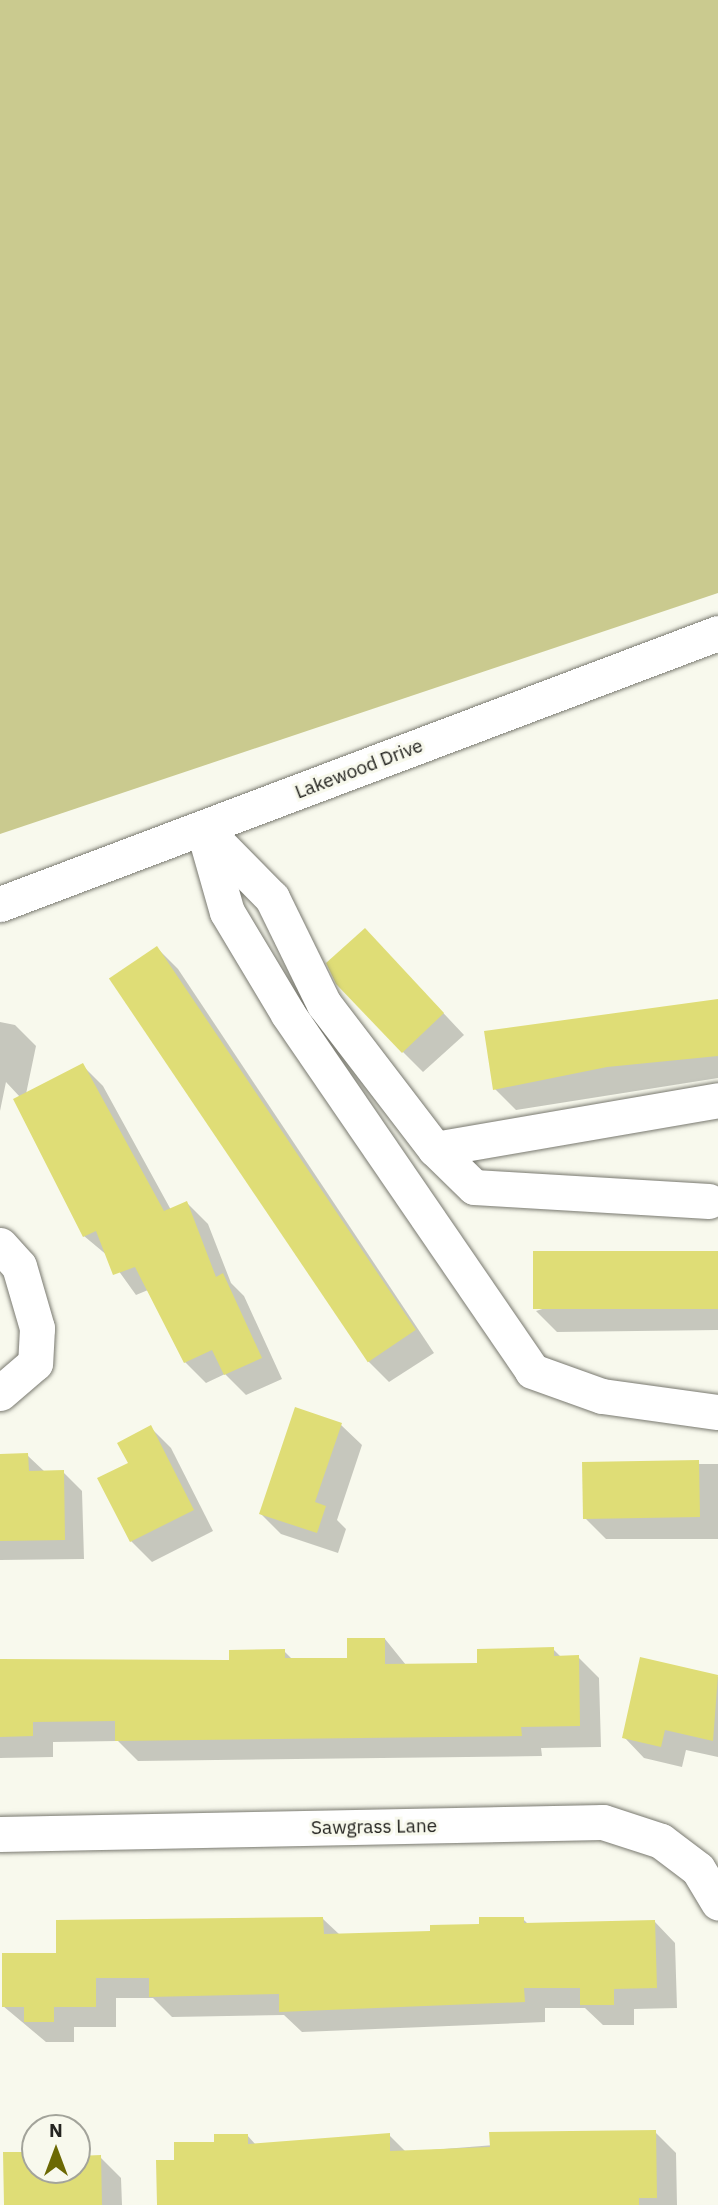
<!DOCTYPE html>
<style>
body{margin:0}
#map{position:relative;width:718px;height:2205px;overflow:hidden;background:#f8f9ed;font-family:"IBM Plex Sans",sans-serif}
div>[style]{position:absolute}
.green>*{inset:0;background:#caca8f}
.shadow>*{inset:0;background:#0003}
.building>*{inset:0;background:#dfdd76;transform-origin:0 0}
.roads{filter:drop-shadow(0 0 2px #797970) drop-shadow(0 0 2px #797970)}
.minor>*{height:35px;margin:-17.5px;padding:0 17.5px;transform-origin:17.5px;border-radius:17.5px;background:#fff}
span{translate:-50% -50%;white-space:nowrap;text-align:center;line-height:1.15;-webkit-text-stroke:6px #f8f9ed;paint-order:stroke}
.street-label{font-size:19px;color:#242420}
.north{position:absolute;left:21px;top:2114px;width:70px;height:70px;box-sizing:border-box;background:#f8f9ed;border:2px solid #a3a49b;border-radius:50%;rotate:0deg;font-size:19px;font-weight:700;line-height:28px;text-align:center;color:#242420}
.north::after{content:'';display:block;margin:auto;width:24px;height:32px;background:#6c6904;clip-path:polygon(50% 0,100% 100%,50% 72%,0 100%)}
</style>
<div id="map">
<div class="green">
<div style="clip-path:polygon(0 0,718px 0,718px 593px,0 834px)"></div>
</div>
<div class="shadow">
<div style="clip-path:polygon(157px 948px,178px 969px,434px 1353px,389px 1382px,368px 1361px)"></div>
<div style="clip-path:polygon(385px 951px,464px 1035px,423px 1072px,403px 1052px)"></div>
<div style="clip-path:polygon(718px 1002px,718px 1078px,516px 1110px,495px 1089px)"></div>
<div style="clip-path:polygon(0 1022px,15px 1025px,36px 1046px,26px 1094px,82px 1065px,103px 1086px,171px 1210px,187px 1203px,208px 1224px,231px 1283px,244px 1296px,282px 1379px,246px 1395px,225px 1374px,206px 1383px,185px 1362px,148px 1290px,136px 1295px,108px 1256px,84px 1236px,20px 1097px,6px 1082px,0 1111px)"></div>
<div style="clip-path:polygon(718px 1253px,718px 1330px,557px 1332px,536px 1311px)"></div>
<div style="clip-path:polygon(296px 1409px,341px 1425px,362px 1445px,337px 1520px,346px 1529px,338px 1553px,281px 1534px,261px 1514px)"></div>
<div style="clip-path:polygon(150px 1427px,171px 1448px,213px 1531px,152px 1562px,131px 1541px,130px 1464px)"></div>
<div style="clip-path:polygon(27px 1455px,45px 1472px,63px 1472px,82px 1491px,84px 1559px,0 1560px,0 1456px)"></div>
<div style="clip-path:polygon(584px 1464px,718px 1464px,718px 1539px,606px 1539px,585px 1518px)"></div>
<div style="clip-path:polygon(385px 1639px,406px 1665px,479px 1665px,553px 1649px,562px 1658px,578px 1657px,599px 1678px,601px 1747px,541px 1748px,542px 1756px,138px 1761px,118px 1741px,53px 1742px,53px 1757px,0 1758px,0 1661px,231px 1662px,284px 1651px,293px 1660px,349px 1660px)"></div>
<div style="clip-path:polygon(641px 1659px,718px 1677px,718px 1757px,686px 1750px,682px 1767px,644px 1758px,624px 1737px)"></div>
<div style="clip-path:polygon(323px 1919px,340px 1935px,432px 1933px,523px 1919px,529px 1925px,655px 1922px,675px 1943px,677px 2008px,634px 2009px,634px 2025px,603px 2025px,585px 2008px,545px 2008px,545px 2022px,302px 2032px,284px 2015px,172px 2017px,153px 1998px,116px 1998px,116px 2027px,74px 2027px,74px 2042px,46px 2042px,3px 2006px,57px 1955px)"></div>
<div style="clip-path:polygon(655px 2132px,676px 2153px,677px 2205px,159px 2205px,176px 2162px,247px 2135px,256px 2145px,389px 2135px,406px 2152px)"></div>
<div style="clip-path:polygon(35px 2155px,35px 2170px,77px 2170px,77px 2156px,100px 2157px,121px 2178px,122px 2205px,6px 2205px)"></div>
</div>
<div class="building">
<div style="clip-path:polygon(365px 928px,444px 1013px,402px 1053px,336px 984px,326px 963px)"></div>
<div style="left:157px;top:946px;width:463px;height:58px;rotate:56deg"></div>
<div style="clip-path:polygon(718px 999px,718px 1056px,607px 1067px,493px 1090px,484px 1031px)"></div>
<div style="clip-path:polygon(83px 1063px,164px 1211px,187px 1201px,216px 1277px,223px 1273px,262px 1358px,224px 1375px,212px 1350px,184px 1363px,135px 1267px,113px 1275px,96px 1231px,83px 1237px,13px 1099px)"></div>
<div style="left:718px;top:1251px;width:58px;height:185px;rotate:90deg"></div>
<div style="clip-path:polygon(295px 1407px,342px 1423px,315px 1502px,326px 1506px,317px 1533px,259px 1514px)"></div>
<div style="clip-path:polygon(151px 1425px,194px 1510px,130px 1542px,97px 1478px,128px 1463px,117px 1443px)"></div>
<div style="clip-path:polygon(28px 1453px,29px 1471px,64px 1470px,65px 1540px,0 1541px,0 1454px)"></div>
<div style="left:699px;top:1460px;width:57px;height:117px;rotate:89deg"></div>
<div style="clip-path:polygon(347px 1638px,385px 1638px,385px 1664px,477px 1663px,477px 1649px,554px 1647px,554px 1656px,579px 1655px,580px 1726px,521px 1727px,522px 1736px,115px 1741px,115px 1721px,33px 1722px,33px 1736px,0 1737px,0 1659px,229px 1660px,229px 1650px,285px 1649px,285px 1658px,347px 1658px)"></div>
<div style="clip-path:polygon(640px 1657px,718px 1675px,713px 1741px,665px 1730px,661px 1747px,622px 1738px)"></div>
<div style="clip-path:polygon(323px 1917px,324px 1934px,430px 1931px,430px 1925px,479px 1924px,479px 1917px,524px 1917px,524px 1923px,655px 1920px,657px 1988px,614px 1989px,614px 2005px,580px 2005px,580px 1988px,524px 1988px,525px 2002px,279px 2012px,279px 1994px,149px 1997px,149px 1978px,96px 1978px,96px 2007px,54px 2007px,54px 2022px,24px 2022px,24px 2007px,2px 2007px,2px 1953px,56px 1953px,56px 1920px)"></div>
<div style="clip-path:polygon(656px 2130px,657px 2198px,639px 2198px,639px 2205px,157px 2205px,156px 2160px,174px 2160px,174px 2142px,214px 2142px,214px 2134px,248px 2134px,248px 2144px,390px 2133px,390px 2151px,490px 2147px,489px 2132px)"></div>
<div style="clip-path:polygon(3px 2152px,35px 2152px,35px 2170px,77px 2170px,77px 2156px,101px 2155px,102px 2205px,4px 2205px)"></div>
</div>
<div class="roads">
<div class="minor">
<div style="left:203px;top:828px;width:87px;rotate:74.1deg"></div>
<div style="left:227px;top:912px;width:119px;rotate:59.1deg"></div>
<div style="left:288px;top:1014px;width:432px;rotate:55.6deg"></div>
<div style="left:532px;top:1371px;width:74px;rotate:19.7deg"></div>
<div style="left:602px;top:1396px;width:117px;rotate:7.9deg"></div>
<div style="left:206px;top:831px;width:94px;rotate:45.4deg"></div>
<div style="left:272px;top:898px;width:118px;rotate:63.9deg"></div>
<div style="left:324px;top:1004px;width:183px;rotate:52.6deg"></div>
<div style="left:435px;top:1149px;width:54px;rotate:44.3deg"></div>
<div style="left:474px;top:1187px;width:235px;rotate:3.4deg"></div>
<div style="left:0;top:904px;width:767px;rotate:-20.68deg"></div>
<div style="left:435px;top:1149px;width:287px;rotate:-9.8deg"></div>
<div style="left:0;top:1245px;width:28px;rotate:48deg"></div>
<div style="left:19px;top:1266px;width:65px;rotate:73.8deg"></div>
<div style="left:37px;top:1328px;width:35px;rotate:93deg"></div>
<div style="left:35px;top:1363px;width:46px;rotate:139.4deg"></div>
<div style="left:0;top:1834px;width:603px;rotate:-1.14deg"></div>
<div style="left:603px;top:1822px;width:61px;rotate:18.1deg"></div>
<div style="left:661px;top:1841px;width:46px;rotate:37.1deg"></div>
<div style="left:698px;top:1869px;width:39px;rotate:59deg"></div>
</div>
</div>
<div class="street-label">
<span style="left:359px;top:769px;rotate:-21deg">Lakewood Drive</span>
<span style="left:374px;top:1827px;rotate:-1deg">Sawgrass Lane</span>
</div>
<div class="north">N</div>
</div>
